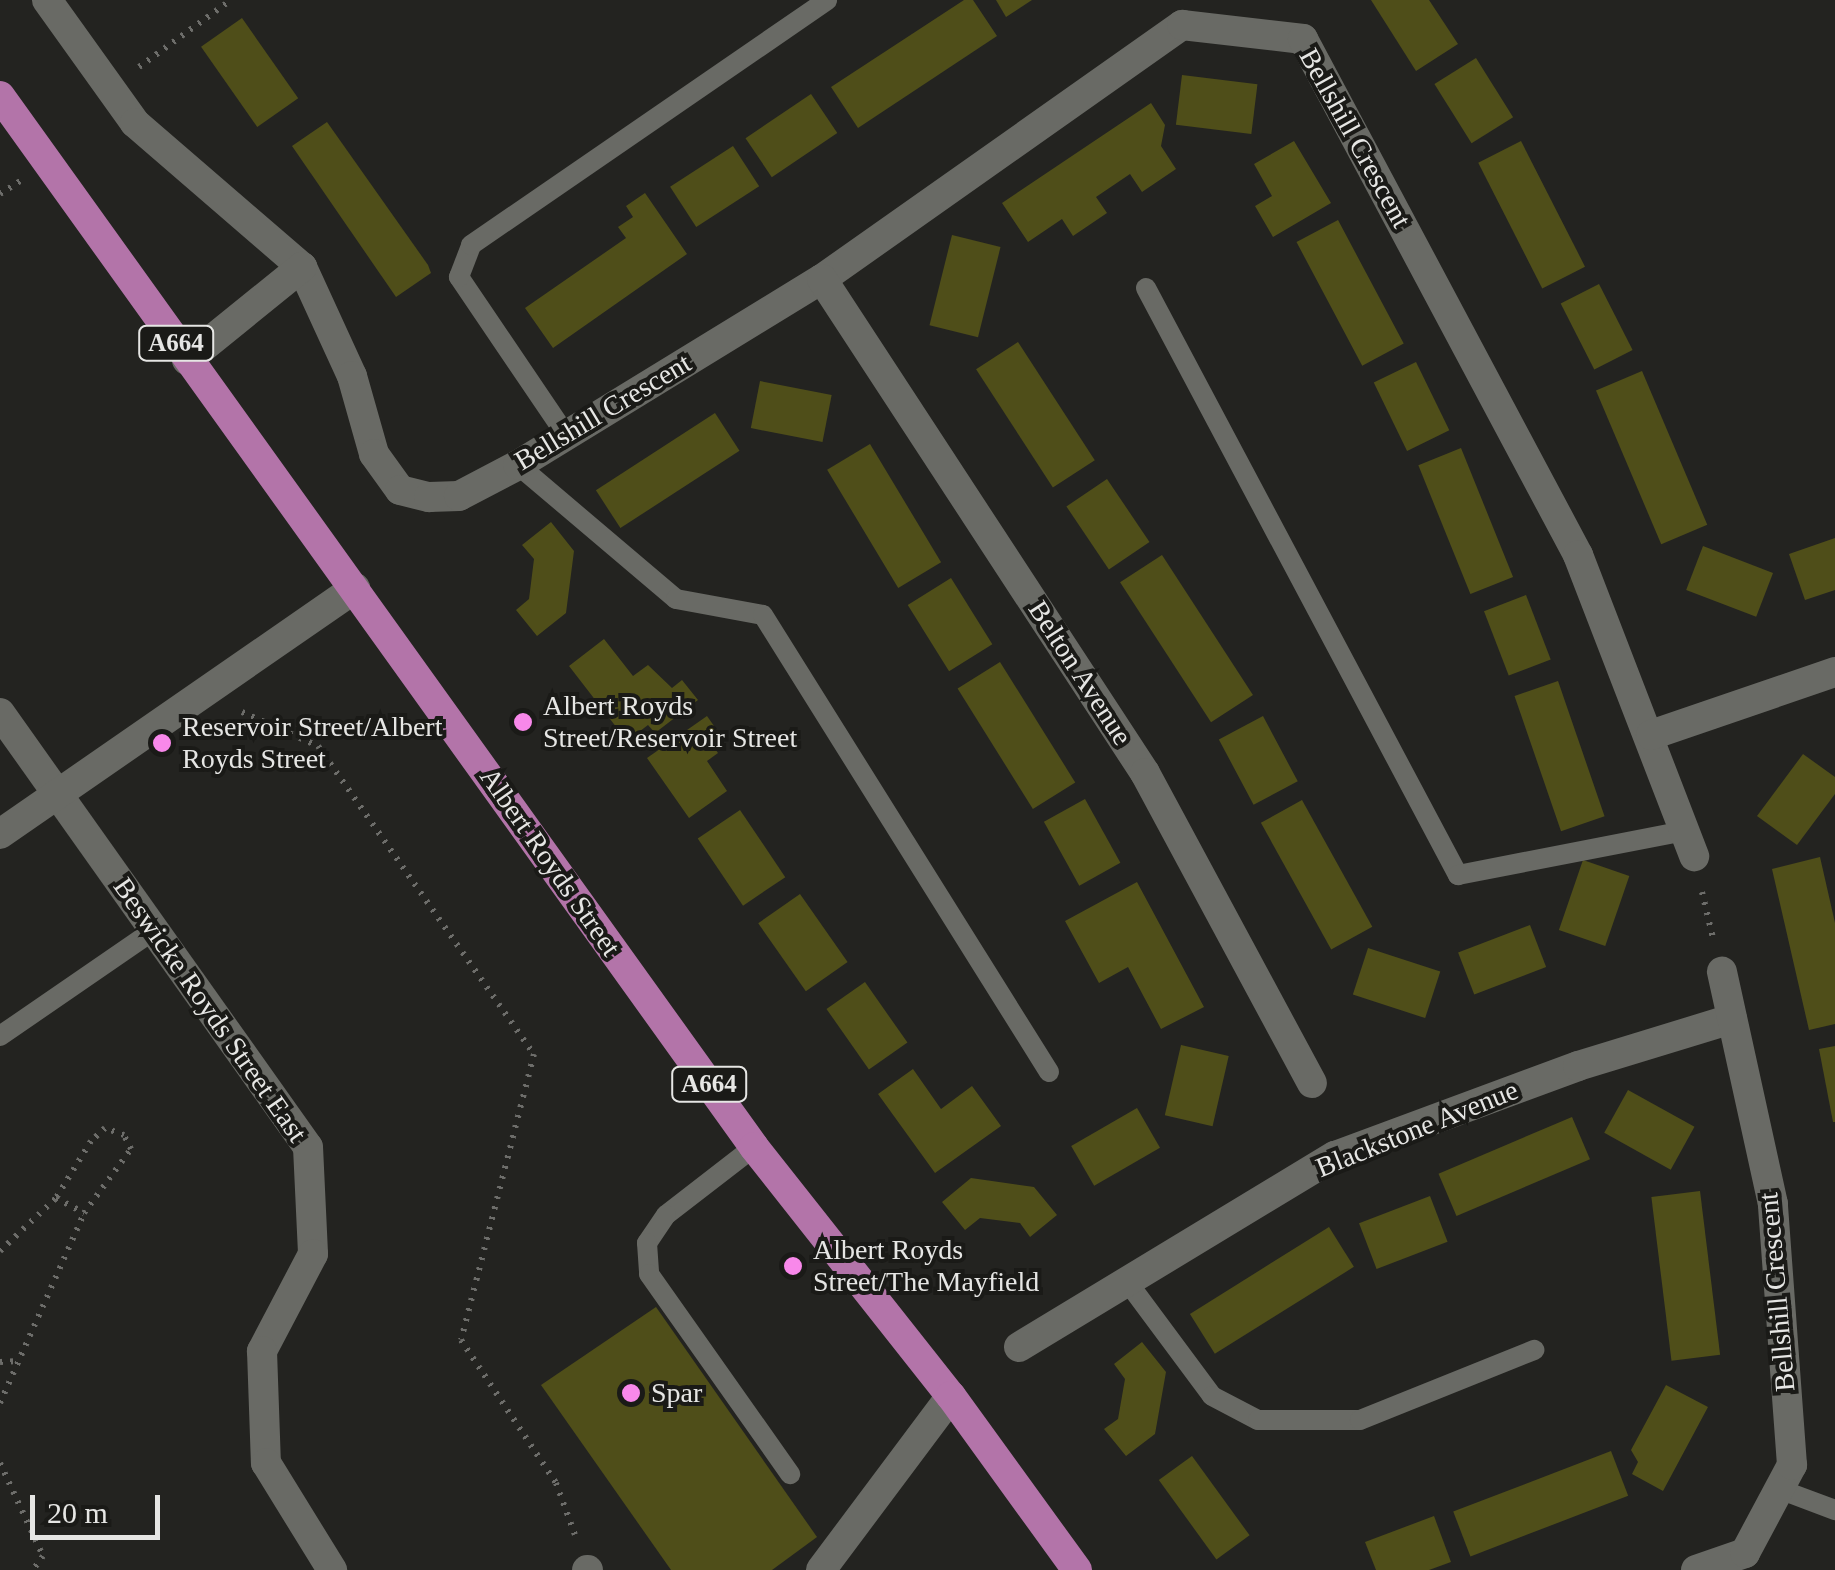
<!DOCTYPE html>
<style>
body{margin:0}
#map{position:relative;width:1835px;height:1570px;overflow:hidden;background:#232320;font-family:"Times New Roman",serif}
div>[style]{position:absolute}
.building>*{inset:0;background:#4f4e19;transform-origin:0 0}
.path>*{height:6px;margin-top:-3px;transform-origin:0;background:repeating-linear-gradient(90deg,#6d6d6a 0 2.5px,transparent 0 10.5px)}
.lane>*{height:20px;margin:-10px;padding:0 10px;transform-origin:10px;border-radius:10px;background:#696a65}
.street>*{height:30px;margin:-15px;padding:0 15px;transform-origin:15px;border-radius:15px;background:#696a65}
.primary>*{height:30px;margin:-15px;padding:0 15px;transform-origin:15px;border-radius:15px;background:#b374a9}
.dots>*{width:28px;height:28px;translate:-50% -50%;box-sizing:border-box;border:5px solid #1a1a17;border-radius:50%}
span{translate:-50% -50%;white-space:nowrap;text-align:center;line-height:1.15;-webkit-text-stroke:8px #1a1a17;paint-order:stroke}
.shield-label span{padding:2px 8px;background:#1a1a17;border:2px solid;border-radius:8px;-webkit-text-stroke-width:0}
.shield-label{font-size:25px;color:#e6e6e4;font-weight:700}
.street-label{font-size:28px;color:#e6e6e4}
.poi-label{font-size:28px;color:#e6e6e4}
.left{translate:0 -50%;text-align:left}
.scale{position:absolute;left:30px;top:1495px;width:130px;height:45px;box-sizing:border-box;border:5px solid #e6e6e4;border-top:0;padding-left:12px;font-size:30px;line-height:35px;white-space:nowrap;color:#e6e6e4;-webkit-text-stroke:8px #1a1a17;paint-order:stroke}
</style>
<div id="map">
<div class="building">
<div style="clip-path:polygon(964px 0,973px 0,997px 36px,858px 128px,831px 87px)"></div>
<div style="clip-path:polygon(996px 0,1032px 0,1006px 17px)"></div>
<div style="clip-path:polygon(1371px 0,1429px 0,1458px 44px,1416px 71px)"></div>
<div style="left:242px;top:18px;width:98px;height:50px;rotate:55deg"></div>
<div style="left:1476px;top:58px;width:70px;height:49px;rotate:58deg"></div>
<div style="left:1182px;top:75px;width:76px;height:50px;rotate:7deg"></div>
<div style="left:811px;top:94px;width:47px;height:79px;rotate:56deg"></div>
<div style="clip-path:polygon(1151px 103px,1165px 125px,1161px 146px,1176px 169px,1142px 192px,1130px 174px,1096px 197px,1107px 213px,1073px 236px,1062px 219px,1028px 242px,1002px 203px)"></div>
<div style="clip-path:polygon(327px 122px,428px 265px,431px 273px,396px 297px,292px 146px)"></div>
<div style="clip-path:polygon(1294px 141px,1331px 203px,1273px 237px,1255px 206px,1272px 196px,1254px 164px)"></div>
<div style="left:1521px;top:141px;width:141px;height:48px;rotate:63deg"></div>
<div style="left:733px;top:146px;width:48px;height:75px;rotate:57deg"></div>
<div style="clip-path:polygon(645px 193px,687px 254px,553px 348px,525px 308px,626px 238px,618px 227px,633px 217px,626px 206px)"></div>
<div style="left:1338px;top:220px;width:140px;height:47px;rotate:62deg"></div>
<div style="left:952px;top:235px;width:50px;height:93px;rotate:14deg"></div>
<div style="left:1599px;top:284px;width:74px;height:43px;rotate:63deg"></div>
<div style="left:1018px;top:342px;width:141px;height:50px;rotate:57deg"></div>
<div style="left:1416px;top:362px;width:76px;height:47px;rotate:64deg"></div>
<div style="left:1642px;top:371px;width:167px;height:50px;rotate:67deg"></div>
<div style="left:760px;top:381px;width:73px;height:48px;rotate:11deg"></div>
<div style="left:715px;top:413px;width:45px;height:142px;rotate:57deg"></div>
<div style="left:870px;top:444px;width:138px;height:50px;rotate:59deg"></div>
<div style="left:1461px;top:448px;width:139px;height:46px;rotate:68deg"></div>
<div style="left:1107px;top:479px;width:76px;height:49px;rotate:56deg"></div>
<div style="clip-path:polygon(551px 522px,574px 551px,566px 613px,537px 636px,516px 610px,529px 599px,534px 559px,522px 545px)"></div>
<div style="clip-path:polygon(1835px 538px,1835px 590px,1805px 600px,1789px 554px)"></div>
<div style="left:1703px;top:546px;width:75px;height:47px;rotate:21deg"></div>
<div style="left:1162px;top:555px;width:167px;height:50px;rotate:57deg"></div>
<div style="left:951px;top:578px;width:78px;height:51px;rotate:58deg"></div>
<div style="left:1526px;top:595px;width:69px;height:45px;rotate:69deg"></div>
<div style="clip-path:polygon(604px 639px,633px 676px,648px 665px,672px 688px,682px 680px,698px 700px,655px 733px,648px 725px,627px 741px,569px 666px)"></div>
<div style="left:1000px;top:662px;width:142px;height:50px;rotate:58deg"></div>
<div style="left:1558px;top:681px;width:143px;height:46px;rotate:71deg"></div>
<div style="clip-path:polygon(707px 716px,719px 733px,709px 740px,718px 753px,707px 761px,727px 791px,689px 818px,647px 758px)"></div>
<div style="left:1263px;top:716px;width:74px;height:50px;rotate:62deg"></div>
<div style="clip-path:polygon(1803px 754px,1835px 777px,1835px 794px,1797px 845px,1757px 816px)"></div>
<div style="left:1085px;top:799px;width:73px;height:47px;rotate:61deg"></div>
<div style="left:1302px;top:800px;width:145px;height:47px;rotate:61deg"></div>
<div style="left:740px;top:810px;width:81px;height:51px;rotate:56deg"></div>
<div style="clip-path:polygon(1820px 857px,1835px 923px,1835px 1024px,1809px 1030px,1772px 869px)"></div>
<div style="left:1583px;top:860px;width:49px;height:74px;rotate:19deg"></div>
<div style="clip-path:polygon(1137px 882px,1204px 1007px,1161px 1029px,1128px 967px,1099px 983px,1065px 921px)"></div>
<div style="left:800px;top:894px;width:83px;height:51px;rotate:55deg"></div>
<div style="left:1530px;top:925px;width:45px;height:77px;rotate:69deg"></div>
<div style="left:1368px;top:948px;width:76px;height:49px;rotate:18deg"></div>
<div style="left:865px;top:982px;width:74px;height:47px;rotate:55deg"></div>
<div style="left:1181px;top:1045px;width:49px;height:72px;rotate:13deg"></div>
<div style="clip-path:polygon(1835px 1046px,1835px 1122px,1833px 1122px,1819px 1049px)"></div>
<div style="clip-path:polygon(913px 1069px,941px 1109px,972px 1086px,1001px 1126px,935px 1173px,878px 1094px)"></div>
<div style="left:1628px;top:1090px;width:76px;height:49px;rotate:29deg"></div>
<div style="left:1137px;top:1108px;width:46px;height:76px;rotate:60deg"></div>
<div style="left:1572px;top:1117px;width:46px;height:145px;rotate:67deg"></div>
<div style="clip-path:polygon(971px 1178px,1034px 1187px,1057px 1215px,1030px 1237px,1020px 1223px,980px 1218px,965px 1230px,942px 1202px)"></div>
<div style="left:1700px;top:1191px;width:165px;height:49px;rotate:83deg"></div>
<div style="left:1430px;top:1196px;width:49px;height:76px;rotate:69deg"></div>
<div style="left:1329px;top:1227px;width:47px;height:164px;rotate:58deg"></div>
<div style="clip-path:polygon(656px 1307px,817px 1537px,772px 1570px,671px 1570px,541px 1385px)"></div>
<div style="clip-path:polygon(1142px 1342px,1166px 1372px,1155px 1434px,1126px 1456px,1104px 1429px,1118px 1419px,1125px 1379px,1114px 1364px)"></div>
<div style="clip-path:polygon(1666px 1385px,1708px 1407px,1663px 1491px,1632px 1474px,1638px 1462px,1631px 1450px)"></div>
<div style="left:1611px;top:1451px;width:48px;height:169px;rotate:69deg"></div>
<div style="left:1192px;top:1456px;width:98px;height:41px;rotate:54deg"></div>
<div style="clip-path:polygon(1434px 1516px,1451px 1562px,1429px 1570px,1376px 1570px,1365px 1542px)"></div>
</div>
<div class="path">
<div style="left:139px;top:67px;width:114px;rotate:-36.1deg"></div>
<div style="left:0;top:194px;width:24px;rotate:-33deg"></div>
<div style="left:242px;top:712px;width:83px;rotate:24.1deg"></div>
<div style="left:318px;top:746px;width:376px;rotate:55deg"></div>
<div style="left:534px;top:1054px;width:295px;rotate:104.3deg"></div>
<div style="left:461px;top:1340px;width:172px;rotate:56.4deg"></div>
<div style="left:556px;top:1483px;width:55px;rotate:69.9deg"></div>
<div style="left:1702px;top:892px;width:47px;rotate:76.6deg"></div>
<div style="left:0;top:1251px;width:77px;rotate:-43.4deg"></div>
<div style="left:56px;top:1198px;width:32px;rotate:28deg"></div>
<div style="left:0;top:1362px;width:19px;rotate:-3deg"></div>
<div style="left:0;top:1403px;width:208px;rotate:-66.1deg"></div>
<div style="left:84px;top:1213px;width:79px;rotate:-53.7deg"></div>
<div style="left:131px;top:1149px;width:16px;rotate:-117deg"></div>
<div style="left:124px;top:1135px;width:20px;rotate:-160deg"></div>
<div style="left:105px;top:1128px;width:19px;rotate:137deg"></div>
<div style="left:91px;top:1141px;width:67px;rotate:121.6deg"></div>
<div style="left:0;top:1463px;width:102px;rotate:65.2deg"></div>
<div style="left:43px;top:1556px;width:17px;rotate:126deg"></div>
</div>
<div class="lane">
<div style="left:1146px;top:288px;width:665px;rotate:62.01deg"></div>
<div style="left:1458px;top:875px;width:230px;rotate:-11deg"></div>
<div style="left:566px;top:435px;width:191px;rotate:-124.1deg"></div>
<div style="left:459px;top:277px;width:34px;rotate:-69deg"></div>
<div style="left:471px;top:245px;width:432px;rotate:-34.5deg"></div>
<div style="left:518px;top:465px;width:207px;rotate:40.3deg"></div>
<div style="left:676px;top:599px;width:88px;rotate:10.4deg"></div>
<div style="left:763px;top:615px;width:539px;rotate:57.96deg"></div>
<div style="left:0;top:1036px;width:187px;rotate:-34.5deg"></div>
<div style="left:754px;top:1147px;width:111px;rotate:142.3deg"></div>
<div style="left:666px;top:1215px;width:34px;rotate:124deg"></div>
<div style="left:647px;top:1243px;width:31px;rotate:86deg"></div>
<div style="left:649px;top:1274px;width:245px;rotate:54.8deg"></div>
<div style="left:1126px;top:1280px;width:144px;rotate:53.4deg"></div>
<div style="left:1212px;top:1396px;width:52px;rotate:27.6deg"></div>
<div style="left:1258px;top:1420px;width:102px"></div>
<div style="left:1360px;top:1420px;width:188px;rotate:-21.9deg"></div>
<div style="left:1779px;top:1489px;width:60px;rotate:20.6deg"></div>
</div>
<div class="street">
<div style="left:47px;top:0;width:151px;rotate:54.4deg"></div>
<div style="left:135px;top:123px;width:221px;rotate:40.8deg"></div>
<div style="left:302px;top:267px;width:120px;rotate:65.4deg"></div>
<div style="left:352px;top:376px;width:81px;rotate:74.2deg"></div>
<div style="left:374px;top:454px;width:44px;rotate:54.2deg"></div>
<div style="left:400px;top:490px;width:30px;rotate:14deg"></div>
<div style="left:429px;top:497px;width:30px;rotate:-2deg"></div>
<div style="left:459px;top:496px;width:67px;rotate:-27.7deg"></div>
<div style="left:518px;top:465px;width:356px;rotate:-31.5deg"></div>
<div style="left:822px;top:279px;width:441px;rotate:-35.2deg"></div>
<div style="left:1182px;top:25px;width:122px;rotate:6.6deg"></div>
<div style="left:1303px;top:39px;width:585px;rotate:61.94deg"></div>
<div style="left:1578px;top:555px;width:323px;rotate:68.9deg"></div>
<div style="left:822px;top:279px;width:590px;rotate:56.82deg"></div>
<div style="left:1145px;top:773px;width:352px;rotate:61.7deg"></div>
<div style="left:187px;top:360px;width:148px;rotate:-39deg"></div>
<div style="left:0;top:713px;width:532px;rotate:54.64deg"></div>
<div style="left:308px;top:1147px;width:107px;rotate:87.3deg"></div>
<div style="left:313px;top:1254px;width:110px;rotate:117.7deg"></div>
<div style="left:262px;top:1351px;width:112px;rotate:88deg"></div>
<div style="left:266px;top:1463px;width:126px;rotate:58.3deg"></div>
<div style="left:1651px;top:735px;width:194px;rotate:-18.9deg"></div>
<div style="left:0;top:834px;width:432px;rotate:-34.7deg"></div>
<div style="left:1019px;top:1347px;width:369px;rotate:-31.2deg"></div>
<div style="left:1335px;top:1156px;width:259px;rotate:-20.3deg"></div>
<div style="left:1578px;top:1066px;width:161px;rotate:-17deg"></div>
<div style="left:587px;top:1570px;width:1px"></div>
<div style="left:821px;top:1570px;width:217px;rotate:-53.2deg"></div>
<div style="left:1696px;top:1570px;width:52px;rotate:-19.1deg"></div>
<div style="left:1745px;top:1553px;width:100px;rotate:-61.9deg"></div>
<div style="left:1792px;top:1465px;width:262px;rotate:-94.2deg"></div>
<div style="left:1773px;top:1204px;width:238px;rotate:-102.4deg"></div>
</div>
<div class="primary">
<div style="left:0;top:96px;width:1293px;rotate:54.34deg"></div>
<div style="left:754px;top:1147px;width:318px;rotate:51.7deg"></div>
<div style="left:951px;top:1396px;width:215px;rotate:54.1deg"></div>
</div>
<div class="dots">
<div style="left:523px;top:722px;background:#f888ea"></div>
<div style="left:162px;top:743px;background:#f888ea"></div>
<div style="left:793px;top:1266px;background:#f888ea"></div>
<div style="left:631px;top:1393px;background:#f888ea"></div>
</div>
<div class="shield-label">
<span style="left:176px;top:343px">A664</span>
<span style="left:709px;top:1084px">A664</span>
</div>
<div class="street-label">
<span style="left:1355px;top:138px;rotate:61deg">Bellshill Crescent</span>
<span style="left:603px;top:412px;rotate:-31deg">Bellshill Crescent</span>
<span style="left:1080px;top:673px;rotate:57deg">Belton Avenue</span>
<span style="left:550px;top:862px;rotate:55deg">Albert Royds Street</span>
<span style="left:210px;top:1010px;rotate:55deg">Beswicke Royds Street East</span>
<span style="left:1417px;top:1129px;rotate:-22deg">Blackstone Avenue</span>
<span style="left:1777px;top:1292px;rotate:-95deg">Bellshill Crescent</span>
</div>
<div class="poi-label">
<span class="left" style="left:543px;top:722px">Albert Royds<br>Street/Reservoir Street</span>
<span class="left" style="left:182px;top:743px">Reservoir Street/Albert<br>Royds Street</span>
<span class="left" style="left:813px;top:1266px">Albert Royds<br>Street/The Mayfield</span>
<span class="left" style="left:651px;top:1393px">Spar</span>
</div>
<div class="scale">20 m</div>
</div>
